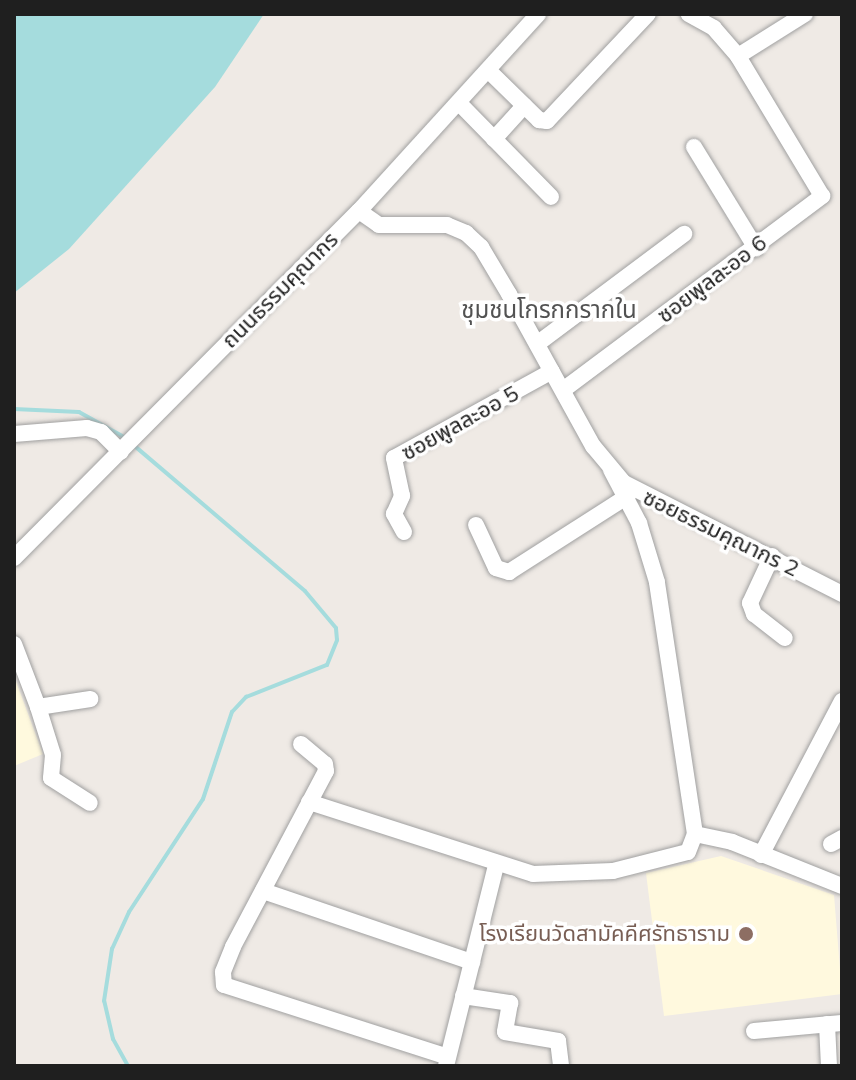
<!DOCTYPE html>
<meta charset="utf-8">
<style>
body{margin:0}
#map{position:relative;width:856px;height:1080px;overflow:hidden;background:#efeae5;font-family:Mulish,"Noto Sans Thai",sans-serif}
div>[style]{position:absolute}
.education>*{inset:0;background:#fff9de}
.water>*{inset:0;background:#a5dcdd}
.stream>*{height:4px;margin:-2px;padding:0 2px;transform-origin:2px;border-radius:2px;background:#a5dcdd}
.roads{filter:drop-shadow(0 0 2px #a0a0a0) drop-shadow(0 0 2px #a0a0a0)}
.minor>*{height:16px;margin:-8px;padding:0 8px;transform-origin:8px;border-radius:8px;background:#fff}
.dots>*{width:22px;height:22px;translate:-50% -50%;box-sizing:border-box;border:4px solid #fff;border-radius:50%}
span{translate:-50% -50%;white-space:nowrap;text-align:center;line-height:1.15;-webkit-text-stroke:7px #fff;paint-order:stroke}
.street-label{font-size:22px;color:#1f1f1f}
.education-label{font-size:22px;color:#785e54}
.right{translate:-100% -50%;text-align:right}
.neighbourhood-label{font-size:24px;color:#525252}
.frame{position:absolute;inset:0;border:16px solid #1f1f1f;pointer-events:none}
</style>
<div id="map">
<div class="education">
<div style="clip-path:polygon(14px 676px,43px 754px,14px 766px)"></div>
<div style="clip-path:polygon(721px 856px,834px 895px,842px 994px,664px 1016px,646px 873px)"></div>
</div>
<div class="water">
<div style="clip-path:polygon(14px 14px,264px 14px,215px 87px,69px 249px,14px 293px)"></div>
</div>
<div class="stream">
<div style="left:14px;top:409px;width:65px;rotate:2.6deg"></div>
<div style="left:79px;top:412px;width:54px;rotate:29deg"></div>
<div style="left:128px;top:1066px;width:31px;rotate:-119deg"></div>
<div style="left:113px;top:1039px;width:39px;rotate:-103deg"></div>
<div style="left:104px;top:1001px;width:53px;rotate:-81.3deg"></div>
<div style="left:112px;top:949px;width:41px;rotate:-65.3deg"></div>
<div style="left:129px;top:912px;width:135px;rotate:-56.8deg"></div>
<div style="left:203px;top:799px;width:92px;rotate:-71.6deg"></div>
<div style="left:232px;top:712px;width:21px;rotate:-47deg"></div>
<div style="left:246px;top:697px;width:87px;rotate:-21.6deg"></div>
<div style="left:327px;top:665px;width:27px;rotate:-68deg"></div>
<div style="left:337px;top:640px;width:12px;rotate:-95deg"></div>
<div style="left:336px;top:628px;width:48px;rotate:-130deg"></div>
<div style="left:305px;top:591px;width:227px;rotate:-139.6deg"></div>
</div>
<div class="roads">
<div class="minor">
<div style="left:738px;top:56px;width:79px;rotate:-32.1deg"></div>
<div style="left:490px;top:72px;width:69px;rotate:44.4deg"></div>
<div style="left:539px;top:120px;width:8px;rotate:7deg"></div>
<div style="left:547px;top:121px;width:147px;rotate:-46.7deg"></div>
<div style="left:460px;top:104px;width:130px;rotate:45.6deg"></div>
<div style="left:494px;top:139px;width:45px;rotate:-47.7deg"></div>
<div style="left:694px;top:147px;width:119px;rotate:58.5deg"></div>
<div style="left:359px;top:211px;width:24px;rotate:35deg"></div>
<div style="left:379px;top:225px;width:68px"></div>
<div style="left:447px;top:225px;width:21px;rotate:23deg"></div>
<div style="left:466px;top:233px;width:21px;rotate:43deg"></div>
<div style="left:481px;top:247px;width:55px;rotate:59.2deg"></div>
<div style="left:509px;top:294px;width:174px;rotate:61.1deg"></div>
<div style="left:593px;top:446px;width:48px;rotate:50deg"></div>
<div style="left:624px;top:483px;width:245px;rotate:27deg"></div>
<div style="left:537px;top:344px;width:184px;rotate:-36.8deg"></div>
<div style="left:563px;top:390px;width:324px;rotate:-36.8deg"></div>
<div style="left:822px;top:196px;width:163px;rotate:-121deg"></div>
<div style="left:738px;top:56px;width:37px;rotate:-131deg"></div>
<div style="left:714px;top:28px;width:29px;rotate:-151deg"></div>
<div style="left:14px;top:434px;width:73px;rotate:-4.7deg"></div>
<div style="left:87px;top:428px;width:15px;rotate:16deg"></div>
<div style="left:101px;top:432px;width:28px;rotate:45deg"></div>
<div style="left:476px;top:525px;width:47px;rotate:65.1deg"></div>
<div style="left:496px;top:568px;width:14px;rotate:17deg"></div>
<div style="left:509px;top:572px;width:141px;rotate:-32.6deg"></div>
<div style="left:404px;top:532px;width:21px;rotate:-119deg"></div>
<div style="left:394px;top:514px;width:20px;rotate:-66deg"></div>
<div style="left:402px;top:496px;width:39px;rotate:-102deg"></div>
<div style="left:394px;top:458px;width:180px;rotate:-28.8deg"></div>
<div style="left:772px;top:556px;width:52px;rotate:115.1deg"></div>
<div style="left:750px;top:603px;width:12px;rotate:70deg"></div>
<div style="left:754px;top:614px;width:39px;rotate:38deg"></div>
<div style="left:14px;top:558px;width:489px;rotate:-45.2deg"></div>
<div style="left:359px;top:211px;width:266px;rotate:-47.7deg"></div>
<div style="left:14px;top:644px;width:67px;rotate:69.1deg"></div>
<div style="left:38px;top:707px;width:53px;rotate:-8.7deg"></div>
<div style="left:38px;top:707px;width:50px;rotate:72.6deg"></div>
<div style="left:53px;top:755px;width:23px;rotate:95deg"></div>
<div style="left:51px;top:778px;width:46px;rotate:32.7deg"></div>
<div style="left:301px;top:744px;width:31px;rotate:40deg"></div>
<div style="left:325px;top:764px;width:7px;rotate:82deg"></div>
<div style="left:326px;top:771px;width:199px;rotate:117.9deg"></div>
<div style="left:233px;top:947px;width:27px;rotate:112deg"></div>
<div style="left:223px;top:972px;width:13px;rotate:86deg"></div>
<div style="left:224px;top:985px;width:235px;rotate:17.8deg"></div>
<div style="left:309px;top:802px;width:235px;rotate:17.8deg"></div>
<div style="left:533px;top:874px;width:80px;rotate:-2.1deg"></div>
<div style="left:613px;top:871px;width:77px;rotate:-14.2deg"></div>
<div style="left:688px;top:852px;width:19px;rotate:-69deg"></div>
<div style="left:695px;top:834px;width:255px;rotate:-98.6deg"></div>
<div style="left:657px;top:582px;width:62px;rotate:-107deg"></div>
<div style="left:639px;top:523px;width:60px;rotate:-117.8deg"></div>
<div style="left:695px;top:834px;width:38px;rotate:12deg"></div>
<div style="left:732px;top:842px;width:118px;rotate:21.8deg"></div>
<div style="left:831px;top:844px;width:13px;rotate:-29deg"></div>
<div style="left:761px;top:855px;width:174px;rotate:-62.3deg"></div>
<div style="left:263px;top:891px;width:221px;rotate:18.8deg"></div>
<div style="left:463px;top:996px;width:48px;rotate:8.5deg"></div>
<div style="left:510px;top:1003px;width:29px;rotate:100deg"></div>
<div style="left:505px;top:1032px;width:54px;rotate:9.6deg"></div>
<div style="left:558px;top:1041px;width:25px;rotate:83deg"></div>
<div style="left:827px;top:1024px;width:42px;rotate:87.3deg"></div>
<div style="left:754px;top:1031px;width:88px;rotate:-5.2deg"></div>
<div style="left:446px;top:1066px;width:206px;rotate:-76deg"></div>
</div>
</div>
<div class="dots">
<div style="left:746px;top:934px;background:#8d6e63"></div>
</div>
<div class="street-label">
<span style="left:712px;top:279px;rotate:-37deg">ซอยพูลละออ 6</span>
<span style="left:280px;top:290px;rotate:-45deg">ถนนธรรมคุณากร</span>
<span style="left:460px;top:423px;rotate:-29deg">ซอยพูลละออ 5</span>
<span style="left:721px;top:533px;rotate:26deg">ซอยธรรมคุณากร 2</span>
</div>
<div class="education-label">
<span class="right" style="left:730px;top:934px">โรงเรียนวัดสามัคคีศรัทธาราม</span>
</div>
<div class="neighbourhood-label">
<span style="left:549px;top:310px">ชุมชนโกรกกรากใน</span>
</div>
<div class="frame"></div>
</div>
